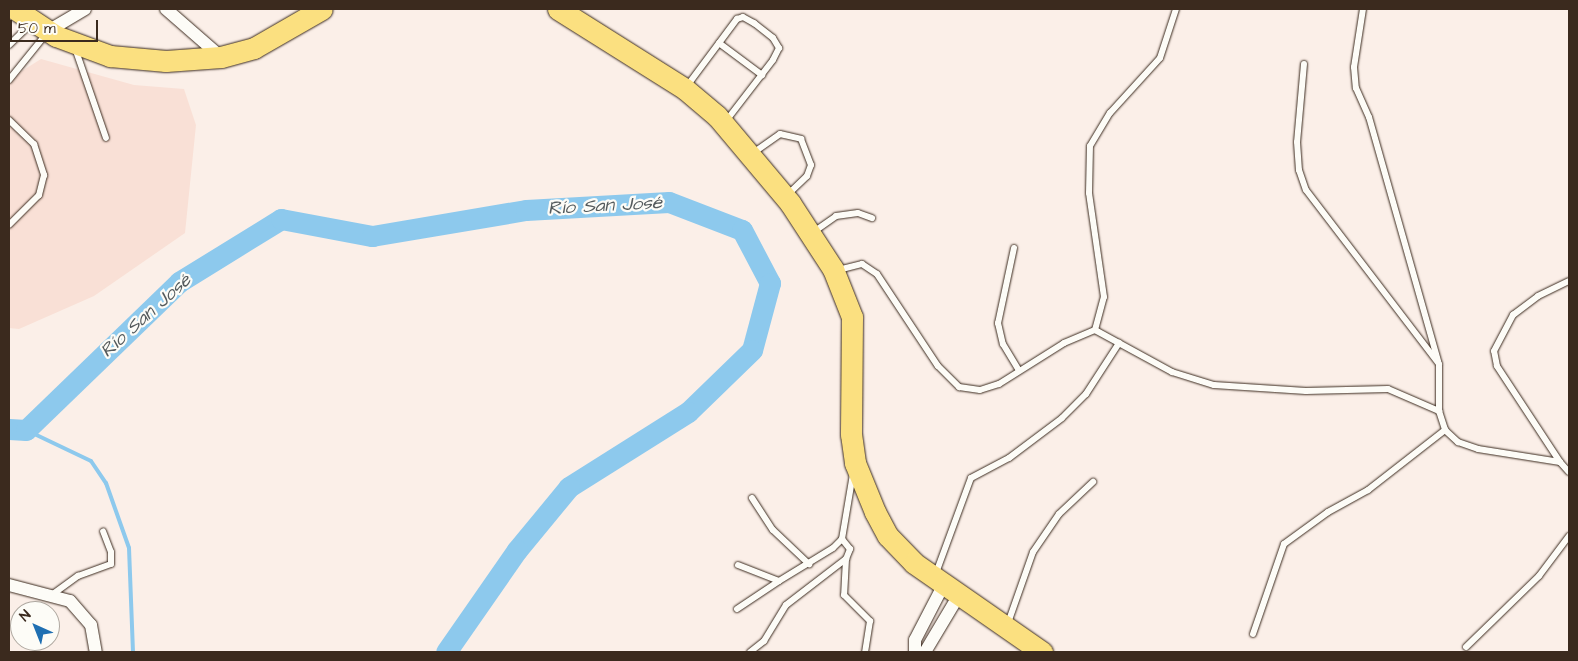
<!DOCTYPE html>
<meta charset="utf-8">
<style>
body{margin:0}
#map{position:relative;width:1578px;height:661px;overflow:hidden;background:#fbefe8;font-family:"Architects Daughter",sans-serif}
div>[style]{position:absolute}
.built>*{inset:0;background:#f9e0d6}
.stream>*{height:4px;margin:-2px;padding:0 2px;transform-origin:2px;border-radius:2px;background:#8dc9ed}
.river>*{height:21px;margin:-10.5px;padding:0 10.5px;transform-origin:10.5px;border-radius:10.5px;background:#8dc9ed}
.roads{filter:drop-shadow(0 0 1px #3b2a1e) drop-shadow(0 0 1px #3b2a1e)}
.service>*{height:6px;margin:-3px;padding:0 3px;transform-origin:3px;border-radius:3px;background:#fdfcf7}
.minor>*{height:12px;margin:-6px;padding:0 6px;transform-origin:6px;border-radius:6px;background:#fdfcf7}
.trunk>*{height:21px;margin:-10.5px;padding:0 10.5px;transform-origin:10.5px;border-radius:10.5px;background:#fbe080}
span{translate:-50% -50%;white-space:nowrap;text-align:center;line-height:1.15;-webkit-text-stroke:4.5px #fdfcf7;paint-order:stroke}
.water-label{font-size:19px;color:#545a5c;font-style:italic}
.frame{position:absolute;inset:0;border:10px solid #3b2a1e;pointer-events:none}
.north{position:absolute;left:10px;top:601px;width:50px;height:50px;box-sizing:border-box;background:#fdfcf7;border:1px solid #afa8a0;border-radius:50%;rotate:316deg;font-size:14px;font-weight:700;line-height:20px;text-align:center;color:#3b2a1e}
.north::after{content:'';display:block;margin:auto;width:18px;height:22px;background:#1f6fb2;clip-path:polygon(50% 0,100% 100%,50% 72%,0 100%)}
.scale{position:absolute;left:10px;top:20px;width:88px;height:22px;box-sizing:border-box;border:2px solid #3b2a1e;border-top:0;padding-left:6px;font-size:15px;line-height:18px;white-space:nowrap;color:#3b2a1e;-webkit-text-stroke:4px #fdfcf7;paint-order:stroke}
</style>
<div id="map">
<div class="built">
<div style="clip-path:polygon(41px 59px,134px 85px,184px 89px,196px 125px,185px 233px,94px 296px,19px 329px,9px 328px,9px 79px)"></div>
</div>
<div class="stream">
<div style="left:26px;top:430px;width:72px;rotate:25.5deg"></div>
<div style="left:91px;top:461px;width:27px;rotate:56deg"></div>
<div style="left:106px;top:483px;width:69px;rotate:70.5deg"></div>
<div style="left:129px;top:548px;width:104px;rotate:87.8deg"></div>
</div>
<div class="river">
<div style="left:9px;top:429px;width:17px;rotate:3deg"></div>
<div style="left:26px;top:430px;width:213px;rotate:-44deg"></div>
<div style="left:179px;top:282px;width:120px;rotate:-31.7deg"></div>
<div style="left:281px;top:219px;width:93px;rotate:10.6deg"></div>
<div style="left:372px;top:236px;width:156px;rotate:-9.6deg"></div>
<div style="left:526px;top:210px;width:143px;rotate:-3.2deg"></div>
<div style="left:669px;top:202px;width:78px;rotate:21deg"></div>
<div style="left:742px;top:230px;width:60px;rotate:62.2deg"></div>
<div style="left:770px;top:283px;width:69px;rotate:105deg"></div>
<div style="left:752px;top:350px;width:89px;rotate:135.9deg"></div>
<div style="left:688px;top:412px;width:141px;rotate:147.8deg"></div>
<div style="left:569px;top:487px;width:82px;rotate:129.5deg"></div>
<div style="left:517px;top:550px;width:124px;rotate:124.8deg"></div>
</div>
<div class="roads">
<div class="service">
<div style="left:1363px;top:9px;width:59px;rotate:98.8deg"></div>
<div style="left:1354px;top:67px;width:21px;rotate:85deg"></div>
<div style="left:1356px;top:88px;width:32px;rotate:66deg"></div>
<div style="left:1369px;top:117px;width:254px;rotate:74.2deg"></div>
<div style="left:719px;top:43px;width:54px;rotate:36.7deg"></div>
<div style="left:9px;top:45px;width:30px;rotate:-44deg"></div>
<div style="left:75px;top:48px;width:95px;rotate:71deg"></div>
<div style="left:1304px;top:64px;width:78px;rotate:95.1deg"></div>
<div style="left:1297px;top:142px;width:28px;rotate:86deg"></div>
<div style="left:1299px;top:170px;width:21px;rotate:71deg"></div>
<div style="left:1306px;top:190px;width:219px;rotate:52.6deg"></div>
<div style="left:1439px;top:364px;width:47px;rotate:90deg"></div>
<div style="left:9px;top:80px;width:59px;rotate:-51.2deg"></div>
<div style="left:687px;top:86px;width:84px;rotate:-53.3deg"></div>
<div style="left:737px;top:19px;width:6px;rotate:-18deg"></div>
<div style="left:743px;top:17px;width:13px;rotate:29deg"></div>
<div style="left:754px;top:23px;width:24px;rotate:38deg"></div>
<div style="left:773px;top:38px;width:12px;rotate:59deg"></div>
<div style="left:779px;top:48px;width:13px;rotate:117deg"></div>
<div style="left:773px;top:60px;width:77px;rotate:127.6deg"></div>
<div style="left:9px;top:120px;width:35px;rotate:44deg"></div>
<div style="left:34px;top:144px;width:33px;rotate:72deg"></div>
<div style="left:44px;top:175px;width:21px;rotate:104deg"></div>
<div style="left:39px;top:195px;width:42px;rotate:135deg"></div>
<div style="left:753px;top:153px;width:33px;rotate:-35deg"></div>
<div style="left:780px;top:134px;width:22px;rotate:13deg"></div>
<div style="left:801px;top:139px;width:28px;rotate:69deg"></div>
<div style="left:811px;top:165px;width:12px;rotate:110deg"></div>
<div style="left:807px;top:176px;width:28px;rotate:136deg"></div>
<div style="left:812px;top:233px;width:29px;rotate:-35deg"></div>
<div style="left:836px;top:216px;width:22px;rotate:-8deg"></div>
<div style="left:858px;top:213px;width:15px;rotate:20deg"></div>
<div style="left:1014px;top:248px;width:77px;rotate:102deg"></div>
<div style="left:998px;top:323px;width:22px;rotate:77deg"></div>
<div style="left:1003px;top:344px;width:31px;rotate:59deg"></div>
<div style="left:838px;top:270px;width:25px;rotate:-14deg"></div>
<div style="left:862px;top:264px;width:18px;rotate:34deg"></div>
<div style="left:877px;top:274px;width:110px;rotate:56.5deg"></div>
<div style="left:938px;top:366px;width:30px;rotate:45deg"></div>
<div style="left:959px;top:387px;width:21px;rotate:8deg"></div>
<div style="left:980px;top:390px;width:20px;rotate:-18deg"></div>
<div style="left:999px;top:384px;width:77px;rotate:-32.2deg"></div>
<div style="left:1064px;top:343px;width:34px;rotate:-23deg"></div>
<div style="left:1095px;top:330px;width:88px;rotate:28.6deg"></div>
<div style="left:1172px;top:372px;width:44px;rotate:17.2deg"></div>
<div style="left:1214px;top:385px;width:92px;rotate:3.7deg"></div>
<div style="left:1306px;top:391px;width:82px;rotate:-1.4deg"></div>
<div style="left:1388px;top:389px;width:56px;rotate:23.3deg"></div>
<div style="left:1439px;top:411px;width:20px;rotate:72deg"></div>
<div style="left:1445px;top:430px;width:18px;rotate:43deg"></div>
<div style="left:1458px;top:442px;width:21px;rotate:19deg"></div>
<div style="left:1478px;top:449px;width:83px;rotate:9deg"></div>
<div style="left:1560px;top:462px;width:13px;rotate:48deg"></div>
<div style="left:1095px;top:330px;width:34px;rotate:-75deg"></div>
<div style="left:1104px;top:297px;width:105px;rotate:-98.2deg"></div>
<div style="left:1089px;top:193px;width:47px;rotate:-88.8deg"></div>
<div style="left:1090px;top:146px;width:39px;rotate:-59deg"></div>
<div style="left:1110px;top:113px;width:74px;rotate:-47.7deg"></div>
<div style="left:1160px;top:58px;width:52px;rotate:-71.9deg"></div>
<div style="left:1560px;top:462px;width:115px;rotate:-123.3deg"></div>
<div style="left:1497px;top:366px;width:15px;rotate:-101deg"></div>
<div style="left:1494px;top:351px;width:41px;rotate:-62.2deg"></div>
<div style="left:1513px;top:315px;width:31px;rotate:-37deg"></div>
<div style="left:1538px;top:296px;width:34px;rotate:-26deg"></div>
<div style="left:752px;top:498px;width:38px;rotate:57deg"></div>
<div style="left:773px;top:530px;width:50px;rotate:43.4deg"></div>
<div style="left:846px;top:559px;width:36px;rotate:93deg"></div>
<div style="left:844px;top:595px;width:37px;rotate:45deg"></div>
<div style="left:870px;top:621px;width:31px;rotate:99deg"></div>
<div style="left:738px;top:565px;width:44px;rotate:21.3deg"></div>
<div style="left:779px;top:581px;width:63px;rotate:-31.4deg"></div>
<div style="left:833px;top:548px;width:13px;rotate:-45deg"></div>
<div style="left:842px;top:539px;width:66px;rotate:-80.4deg"></div>
<div style="left:936px;top:573px;width:101px;rotate:-69.8deg"></div>
<div style="left:971px;top:478px;width:43px;rotate:-27.8deg"></div>
<div style="left:1009px;top:458px;width:66px;rotate:-37deg"></div>
<div style="left:1062px;top:418px;width:34px;rotate:-45deg"></div>
<div style="left:1086px;top:394px;width:61px;rotate:-57.1deg"></div>
<div style="left:53px;top:594px;width:31px;rotate:-36deg"></div>
<div style="left:78px;top:576px;width:35px;rotate:-20deg"></div>
<div style="left:111px;top:564px;width:12px;rotate:-90deg"></div>
<div style="left:111px;top:552px;width:22px;rotate:-111deg"></div>
<div style="left:737px;top:609px;width:50px;rotate:-33.7deg"></div>
<div style="left:1008px;top:623px;width:75px;rotate:-70.6deg"></div>
<div style="left:1033px;top:552px;width:46px;rotate:-55.6deg"></div>
<div style="left:1059px;top:514px;width:47px;rotate:-43.3deg"></div>
<div style="left:1253px;top:634px;width:95px;rotate:-71deg"></div>
<div style="left:1284px;top:544px;width:54px;rotate:-36deg"></div>
<div style="left:1328px;top:512px;width:46px;rotate:-28.8deg"></div>
<div style="left:1368px;top:490px;width:98px;rotate:-37.9deg"></div>
<div style="left:1466px;top:647px;width:102px;rotate:-44.2deg"></div>
<div style="left:1539px;top:576px;width:50px;rotate:-53.1deg"></div>
<div style="left:750px;top:652px;width:18px;rotate:-38deg"></div>
<div style="left:764px;top:641px;width:42px;rotate:-58.6deg"></div>
<div style="left:786px;top:605px;width:76px;rotate:-37.5deg"></div>
<div style="left:846px;top:559px;width:11px;rotate:-68deg"></div>
<div style="left:850px;top:549px;width:13px;rotate:-129deg"></div>
</div>
<div class="minor">
<div style="left:166px;top:9px;width:73px;rotate:41.1deg"></div>
<div style="left:48px;top:31px;width:43px;rotate:-30.7deg"></div>
<div style="left:9px;top:585px;width:63px;rotate:14.7deg"></div>
<div style="left:70px;top:601px;width:32px;rotate:49deg"></div>
<div style="left:91px;top:625px;width:27px;rotate:80deg"></div>
<div style="left:915px;top:652px;width:12px;rotate:-90deg"></div>
<div style="left:915px;top:640px;width:63px;rotate:-62.6deg"></div>
<div style="left:925px;top:652px;width:66px;rotate:-59.2deg"></div>
</div>
<div class="trunk">
<div style="left:15px;top:9px;width:49px;rotate:33.4deg"></div>
<div style="left:56px;top:36px;width:58px;rotate:20.3deg"></div>
<div style="left:110px;top:56px;width:56px;rotate:5.1deg"></div>
<div style="left:166px;top:61px;width:55px;rotate:-4.2deg"></div>
<div style="left:221px;top:57px;width:34px;rotate:-15deg"></div>
<div style="left:254px;top:48px;width:78px;rotate:-29.8deg"></div>
<div style="left:558px;top:9px;width:150px;rotate:32.2deg"></div>
<div style="left:685px;top:89px;width:42px;rotate:40.2deg"></div>
<div style="left:717px;top:116px;width:114px;rotate:50deg"></div>
<div style="left:790px;top:203px;width:79px;rotate:56.9deg"></div>
<div style="left:833px;top:269px;width:52px;rotate:68.4deg"></div>
<div style="left:852px;top:317px;width:117px;rotate:90.5deg"></div>
<div style="left:851px;top:434px;width:29px;rotate:82deg"></div>
<div style="left:855px;top:463px;width:53px;rotate:67.8deg"></div>
<div style="left:875px;top:512px;width:27px;rotate:62deg"></div>
<div style="left:888px;top:536px;width:37px;rotate:46deg"></div>
<div style="left:914px;top:563px;width:156px;rotate:34.8deg"></div>
</div>
</div>
<div class="water-label">
<span style="left:605px;top:206px;rotate:-3deg">Río San José</span>
<span style="left:146px;top:316px;rotate:-42deg">Río San José</span>
</div>
<div class="frame"></div>
<div class="north">N</div>
<div class="scale">50 m</div>
</div>
